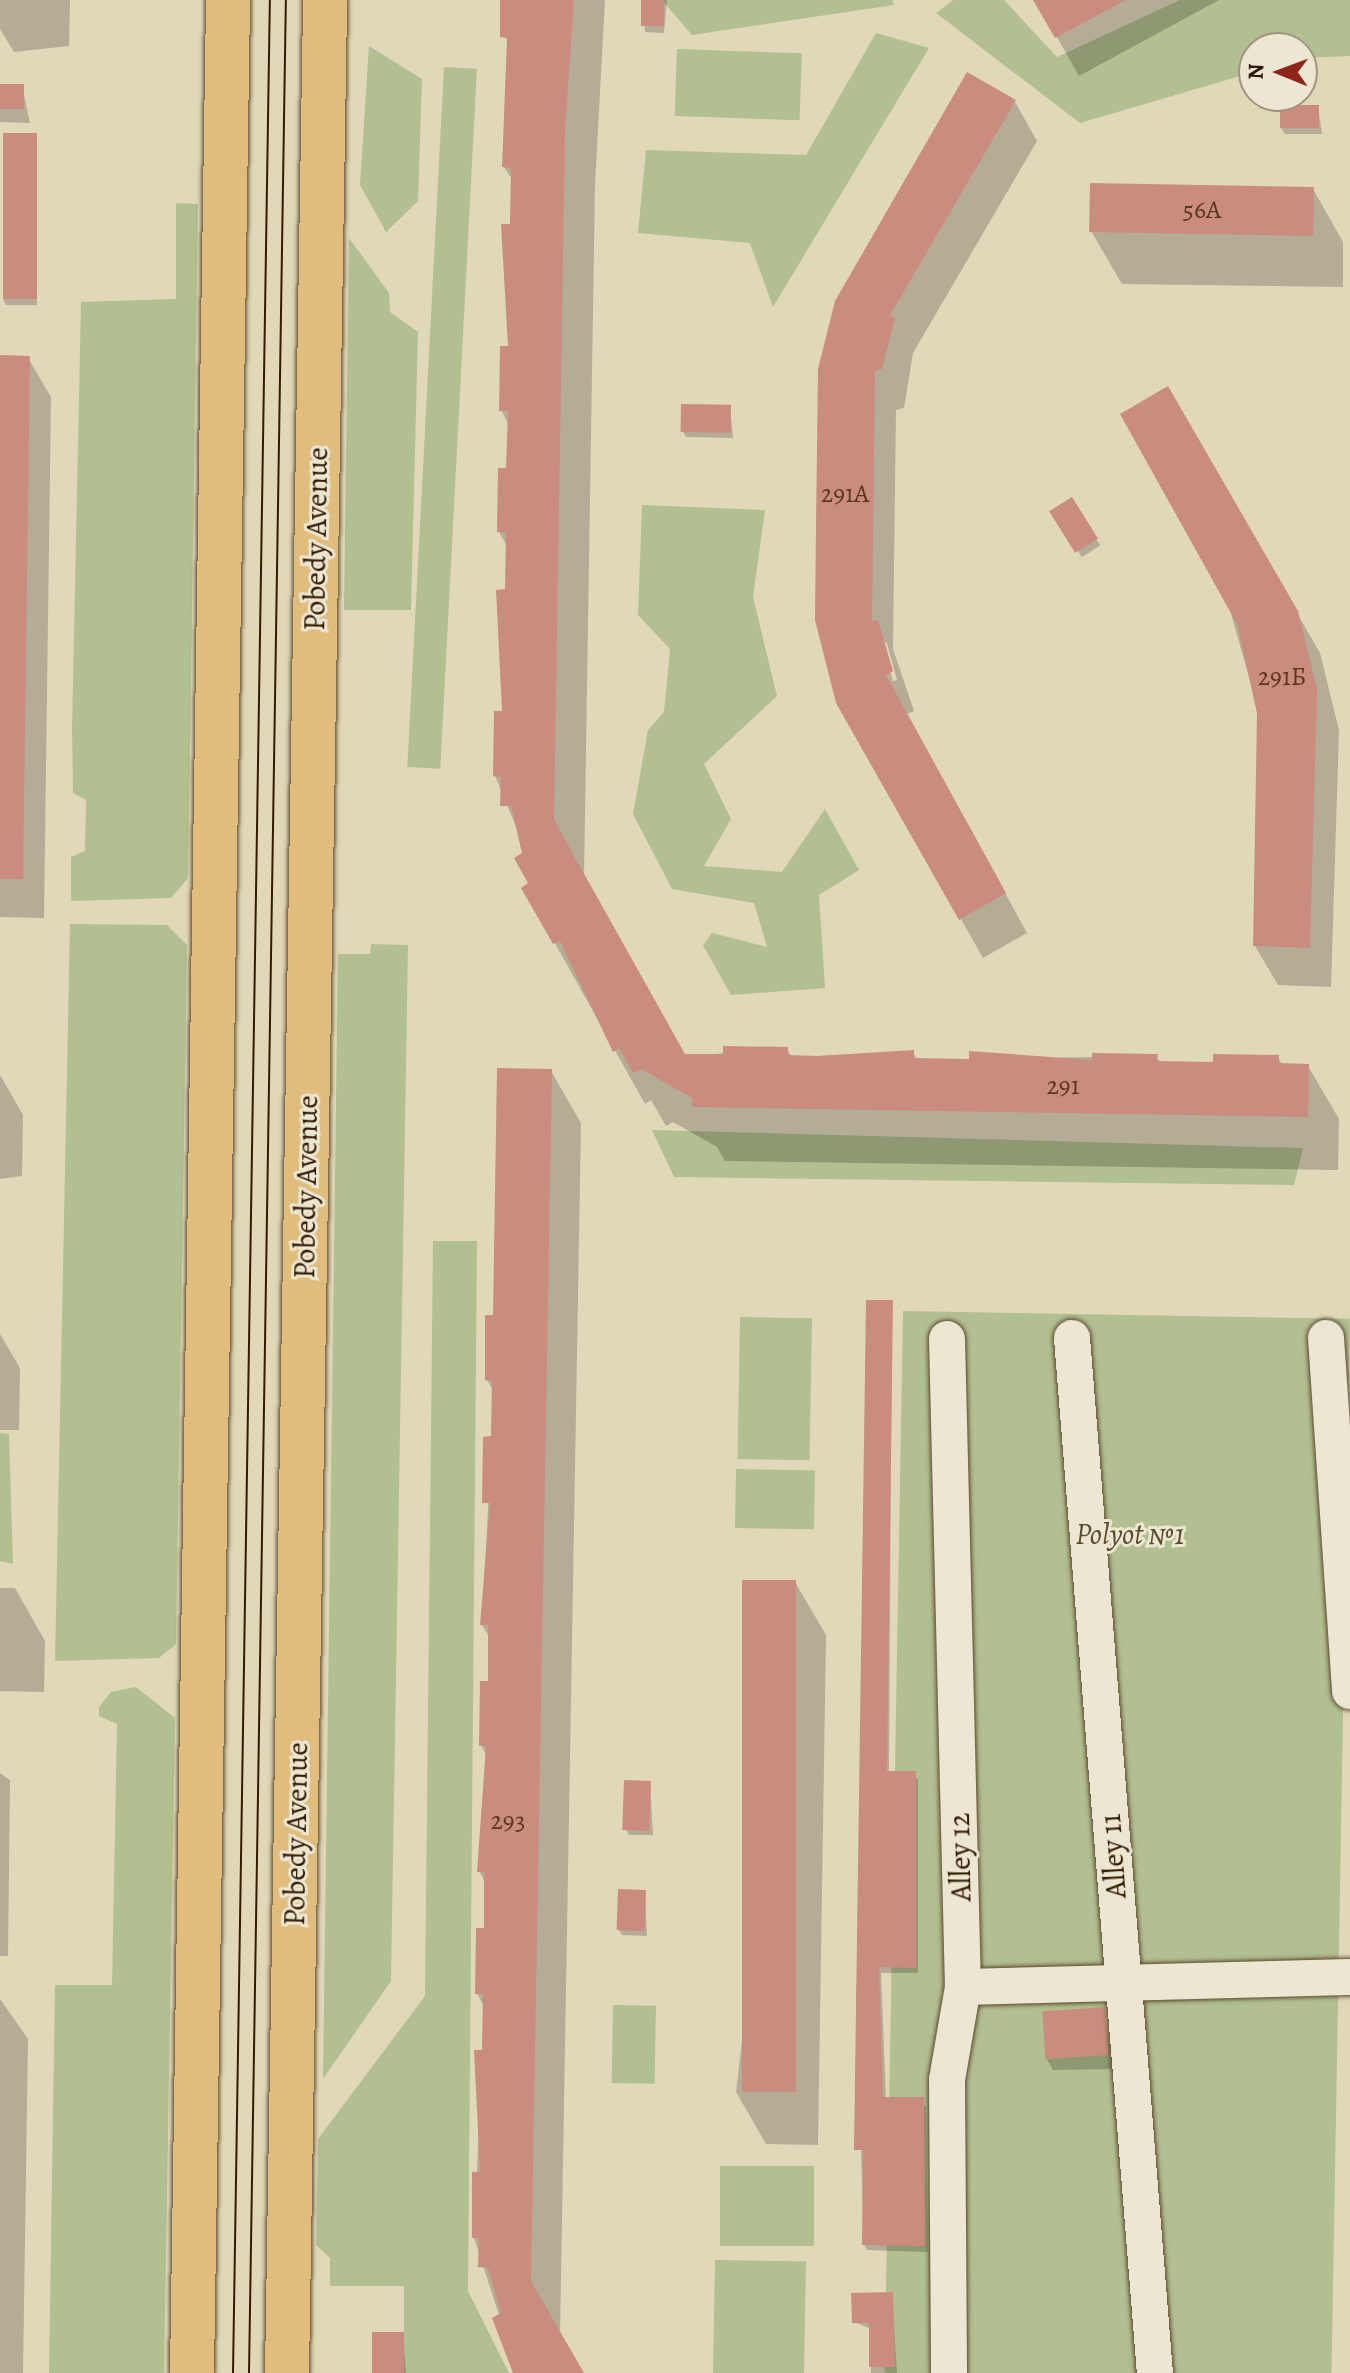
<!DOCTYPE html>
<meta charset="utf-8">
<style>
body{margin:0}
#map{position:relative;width:1350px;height:2373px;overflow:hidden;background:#e1d8ba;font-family:Alegreya,serif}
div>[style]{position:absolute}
.green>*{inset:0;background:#b2bf90;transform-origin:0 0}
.shadow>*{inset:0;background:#0003;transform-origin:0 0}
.building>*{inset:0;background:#cb8c80;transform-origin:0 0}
.roads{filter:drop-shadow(0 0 2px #5e4a2e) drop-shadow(0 0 2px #5e4a2e)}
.minor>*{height:36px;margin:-18px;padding:0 18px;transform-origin:18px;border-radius:18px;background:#ece6d2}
.major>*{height:44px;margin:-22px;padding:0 22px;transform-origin:22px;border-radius:22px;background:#e0bc7d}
.tram>*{height:2px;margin:-1px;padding:0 1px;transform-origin:1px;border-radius:1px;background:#331b00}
span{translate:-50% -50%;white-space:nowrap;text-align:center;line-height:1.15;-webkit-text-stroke:6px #ece6d2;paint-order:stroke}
.number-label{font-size:26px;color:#593720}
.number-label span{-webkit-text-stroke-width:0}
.street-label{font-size:30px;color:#331b00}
.park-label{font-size:30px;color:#594c2b;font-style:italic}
.north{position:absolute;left:1238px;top:32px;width:80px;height:80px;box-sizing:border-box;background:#ece6d2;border:2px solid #a2957e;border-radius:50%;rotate:271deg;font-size:22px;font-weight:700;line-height:32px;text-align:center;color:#331b00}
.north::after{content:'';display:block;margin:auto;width:28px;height:36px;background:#8f2418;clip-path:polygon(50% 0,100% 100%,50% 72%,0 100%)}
</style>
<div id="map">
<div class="green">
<div style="clip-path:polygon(662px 0,892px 0,894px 5px,692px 35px)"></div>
<div style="clip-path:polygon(953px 0,1004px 0,1057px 57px,1180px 0,1350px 0,1350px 56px,1302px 58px,1302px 48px,1254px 48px,1254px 72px,1080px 123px,936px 13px)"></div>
<div style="clip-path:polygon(876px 33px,929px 48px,773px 307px,750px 243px,638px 233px,646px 150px,806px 155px)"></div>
<div style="clip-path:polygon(369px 46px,422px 79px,418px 201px,386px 232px,360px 185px)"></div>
<div style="left:677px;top:49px;width:125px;height:67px;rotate:2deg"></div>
<div style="left:444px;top:67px;width:33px;height:701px;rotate:3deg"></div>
<div style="clip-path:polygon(176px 203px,198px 204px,188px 878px,171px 898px,71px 901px,71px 857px,85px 851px,86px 800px,73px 793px,72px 730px,81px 302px,176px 299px)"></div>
<div style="clip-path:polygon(349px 238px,389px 293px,390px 312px,418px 332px,411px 610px,344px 610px)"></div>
<div style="clip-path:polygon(642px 505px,765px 510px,753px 597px,777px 696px,704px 764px,731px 819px,704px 866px,782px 872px,825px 809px,859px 870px,819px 895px,825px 988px,731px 995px,703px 945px,712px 933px,767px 947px,754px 903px,672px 889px,633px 814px,648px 730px,664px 712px,670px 649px,638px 615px)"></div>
<div style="clip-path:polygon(70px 924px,167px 925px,187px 945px,176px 1644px,159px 1658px,55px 1661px)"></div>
<div style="clip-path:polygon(371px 944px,408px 945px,391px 1981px,323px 2079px,338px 954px,370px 954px)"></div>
<div style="clip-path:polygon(652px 1130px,1303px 1148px,1294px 1185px,674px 1177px)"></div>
<div style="clip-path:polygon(433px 1241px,477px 1241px,468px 2291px,509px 2373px,404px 2373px,404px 2286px,330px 2286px,330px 2258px,316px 2245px,318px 2139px,425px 1996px)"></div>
<div style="left:903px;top:1311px;width:447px;height:1062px;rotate:1deg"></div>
<div style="left:740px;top:1317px;width:72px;height:142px;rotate:1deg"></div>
<div style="clip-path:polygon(0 1433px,9px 1434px,13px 1564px,0 1561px)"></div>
<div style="left:736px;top:1469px;width:79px;height:59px;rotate:1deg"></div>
<div style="clip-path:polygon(136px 1687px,175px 1718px,164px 2373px,49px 2373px,55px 1985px,112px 1985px,117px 1724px,99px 1716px,99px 1707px,111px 1692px)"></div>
<div style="left:613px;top:2005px;width:43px;height:78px;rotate:1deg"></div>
<div style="left:720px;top:2166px;width:94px;height:80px"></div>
<div style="left:715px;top:2260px;width:91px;height:113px;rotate:1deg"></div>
</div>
<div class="shadow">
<div style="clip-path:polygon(0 0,70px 0,69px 46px,14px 52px,0 29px)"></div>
<div style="clip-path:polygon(501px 0,605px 0,595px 185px,584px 876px,685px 1056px,787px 1049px,792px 1057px,913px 1052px,917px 1060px,1156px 1056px,1161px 1063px,1215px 1064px,1278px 1057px,1282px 1065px,1308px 1066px,1339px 1119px,1338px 1170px,725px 1161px,717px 1147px,673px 1122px,666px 1126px,651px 1100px,645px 1104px,524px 888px,531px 884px,520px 836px,495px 776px,504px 713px,507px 546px,499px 532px,508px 470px,509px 425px,501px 410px,510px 348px,513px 181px,504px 167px,508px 47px)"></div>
<div style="clip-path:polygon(643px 0,667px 0,664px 33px,645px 32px)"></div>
<div style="clip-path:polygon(1036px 0,1219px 0,1079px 76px)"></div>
<div style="clip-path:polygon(0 86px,22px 86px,30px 123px,0 122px)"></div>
<div style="clip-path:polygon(evenodd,1015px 102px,1037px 141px,913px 353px,904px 408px,896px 410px,893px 649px,914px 711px,907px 714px,1027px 933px,983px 958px,838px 702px,820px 369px,1015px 102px,881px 638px,887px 644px,897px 680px,893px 681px,881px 638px)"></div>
<div style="clip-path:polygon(1318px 107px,1322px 134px,1285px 134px,1281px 128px)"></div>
<div style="clip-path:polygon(36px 135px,37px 305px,6px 305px,3px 299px)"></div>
<div style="clip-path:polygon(1313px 189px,1343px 242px,1343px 287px,1122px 284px,1091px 231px)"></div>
<div style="clip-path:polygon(0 357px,28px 358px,51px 397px,44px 918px,0 917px)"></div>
<div style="clip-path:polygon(1167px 389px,1320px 653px,1339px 730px,1331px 987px,1278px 985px,1255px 946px,1259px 712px)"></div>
<div style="clip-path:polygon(730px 407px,733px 438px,686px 437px,683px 431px)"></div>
<div style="left:1071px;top:500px;width:54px;height:22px;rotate:57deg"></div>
<div style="clip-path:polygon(551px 1071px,581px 1123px,560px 2335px,582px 2373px,518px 2373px,474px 2238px,484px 2007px,477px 1993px,486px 1930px,486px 1884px,479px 1871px,487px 1757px,481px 1745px,490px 1683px,490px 1638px,482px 1625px,494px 1392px,487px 1380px)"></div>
<div style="clip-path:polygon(0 1075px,23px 1115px,22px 1176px,0 1179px)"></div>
<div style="clip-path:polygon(892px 1302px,889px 1773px,918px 1779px,918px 1973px,881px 1973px,886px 2099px,926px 2106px,928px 2252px,867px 2250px,864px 2244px,856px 1998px)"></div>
<div style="clip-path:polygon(0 1334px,20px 1368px,19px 1430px,0 1430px)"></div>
<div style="clip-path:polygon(795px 1582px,826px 1635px,818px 2145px,766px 2144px,736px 2092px)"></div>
<div style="clip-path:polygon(0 1588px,15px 1588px,45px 1641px,44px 1692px,0 1691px)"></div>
<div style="clip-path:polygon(0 1773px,10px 1780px,8px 1956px,0 1956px)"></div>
<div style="clip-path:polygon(650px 1783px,653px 1835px,629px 1835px,626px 1829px)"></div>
<div style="clip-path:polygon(645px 1892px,647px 1936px,622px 1935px,618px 1929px)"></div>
<div style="clip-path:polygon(0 1999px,28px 2039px,23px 2373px,0 2373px)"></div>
<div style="clip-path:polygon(1103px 2009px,1115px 2069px,1053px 2070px,1045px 2056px)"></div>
<div style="clip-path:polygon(892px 2294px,897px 2373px,871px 2373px,871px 2329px,854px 2322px)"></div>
<div style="clip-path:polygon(403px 2334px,406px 2373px,374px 2373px)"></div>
</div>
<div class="building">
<div style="clip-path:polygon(500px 0,574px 0,565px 130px,554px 820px,685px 1054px,723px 1054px,723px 1046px,788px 1047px,788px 1055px,818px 1056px,914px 1050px,914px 1058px,969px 1059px,969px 1051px,1092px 1060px,1092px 1053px,1158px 1054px,1157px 1061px,1213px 1062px,1213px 1054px,1279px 1055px,1279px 1063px,1309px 1064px,1308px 1117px,692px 1107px,692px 1098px,641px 1069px,633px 1073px,619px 1048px,613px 1052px,560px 941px,553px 944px,521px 888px,528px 883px,514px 858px,522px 853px,511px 806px,500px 806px,501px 777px,493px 776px,494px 711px,502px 711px,496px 590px,505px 589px,506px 533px,497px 532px,498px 468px,506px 468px,508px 411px,499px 411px,500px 346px,508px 346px,501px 224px,510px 224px,511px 168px,502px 167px,507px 38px,500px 37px)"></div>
<div style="left:641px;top:0;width:23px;height:26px"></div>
<div style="clip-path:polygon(1033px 0,1126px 0,1055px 38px)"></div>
<div style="clip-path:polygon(967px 72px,1016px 100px,890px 315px,895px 318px,882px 369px,875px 371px,872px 621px,878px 620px,893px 671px,886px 675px,1006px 893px,959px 920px,836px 703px,815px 620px,816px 525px,818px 369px,835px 301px)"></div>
<div style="left:0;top:84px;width:24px;height:25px"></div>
<div style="left:1280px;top:105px;width:39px;height:23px"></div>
<div style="left:3px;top:133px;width:34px;height:166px"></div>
<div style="left:1090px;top:183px;width:224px;height:49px;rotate:1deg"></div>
<div style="clip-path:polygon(0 355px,30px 356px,23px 879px,0 879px)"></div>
<div style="clip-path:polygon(1168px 386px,1298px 611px,1317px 689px,1310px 948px,1253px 946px,1257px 713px,1237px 624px,1120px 414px)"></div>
<div style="left:681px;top:404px;width:50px;height:28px;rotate:1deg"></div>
<div style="left:1072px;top:497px;width:49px;height:27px;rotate:58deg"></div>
<div style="clip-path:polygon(497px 1068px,552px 1069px,531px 2281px,584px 2373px,513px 2373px,492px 2318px,501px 2313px,488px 2268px,478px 2267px,479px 2238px,472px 2238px,472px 2172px,480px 2172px,474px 2050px,482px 2050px,483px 1994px,475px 1994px,476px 1928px,484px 1928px,484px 1872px,477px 1872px,486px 1746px,479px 1746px,480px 1681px,488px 1681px,488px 1625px,480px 1625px,490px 1503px,482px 1503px,483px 1437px,491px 1436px,492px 1381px,485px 1380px,485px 1315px,493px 1315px)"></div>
<div style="clip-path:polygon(866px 1300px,893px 1300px,887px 1771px,916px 1771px,916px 1968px,879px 1967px,883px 2097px,924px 2097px,925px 2246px,862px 2245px,863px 2150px,854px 2150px)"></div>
<div style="left:742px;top:1580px;width:54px;height:512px"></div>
<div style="left:624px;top:1780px;width:27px;height:50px;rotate:2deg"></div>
<div style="left:618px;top:1889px;width:28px;height:41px;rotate:2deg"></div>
<div style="left:1105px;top:2007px;width:48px;height:63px;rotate:86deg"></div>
<div style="clip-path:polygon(893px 2292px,895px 2367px,869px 2367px,869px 2323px,852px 2323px,851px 2293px)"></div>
<div style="left:372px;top:2332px;width:32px;height:41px"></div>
</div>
<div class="roads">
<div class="minor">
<div style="left:1072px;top:1338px;width:1038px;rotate:85.42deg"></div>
<div style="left:1326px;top:1338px;width:354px;rotate:86.1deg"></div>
<div style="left:947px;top:1339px;width:648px;rotate:88.59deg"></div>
<div style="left:963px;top:1987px;width:94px;rotate:99.8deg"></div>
<div style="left:947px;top:2080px;width:293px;rotate:89.6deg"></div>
<div style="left:963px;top:1987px;width:387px;rotate:-1.5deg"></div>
</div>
<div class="major">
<div style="left:192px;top:2373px;width:2373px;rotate:-89.13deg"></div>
<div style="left:287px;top:2373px;width:2373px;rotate:-89.08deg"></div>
</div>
</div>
<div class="tram">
<div style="left:233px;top:2373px;width:2373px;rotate:-89.11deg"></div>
<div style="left:249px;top:2373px;width:2373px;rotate:-89.11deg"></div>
</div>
<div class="number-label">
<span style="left:1202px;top:210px">56А</span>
<span style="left:845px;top:494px">291А</span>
<span style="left:1282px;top:677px">291Б</span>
<span style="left:1063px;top:1086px">291</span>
<span style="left:508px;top:1821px">293</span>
</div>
<div class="street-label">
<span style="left:316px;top:539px;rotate:-89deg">Pobedy Avenue</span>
<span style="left:306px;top:1187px;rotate:-89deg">Pobedy Avenue</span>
<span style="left:296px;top:1834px;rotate:-89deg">Pobedy Avenue</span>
<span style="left:1113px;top:1856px;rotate:-94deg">Alley 11</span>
<span style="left:960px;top:1857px;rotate:-91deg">Alley 12</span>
</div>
<div class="park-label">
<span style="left:1130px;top:1534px">Polyot №1</span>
</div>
<div class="north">N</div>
</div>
